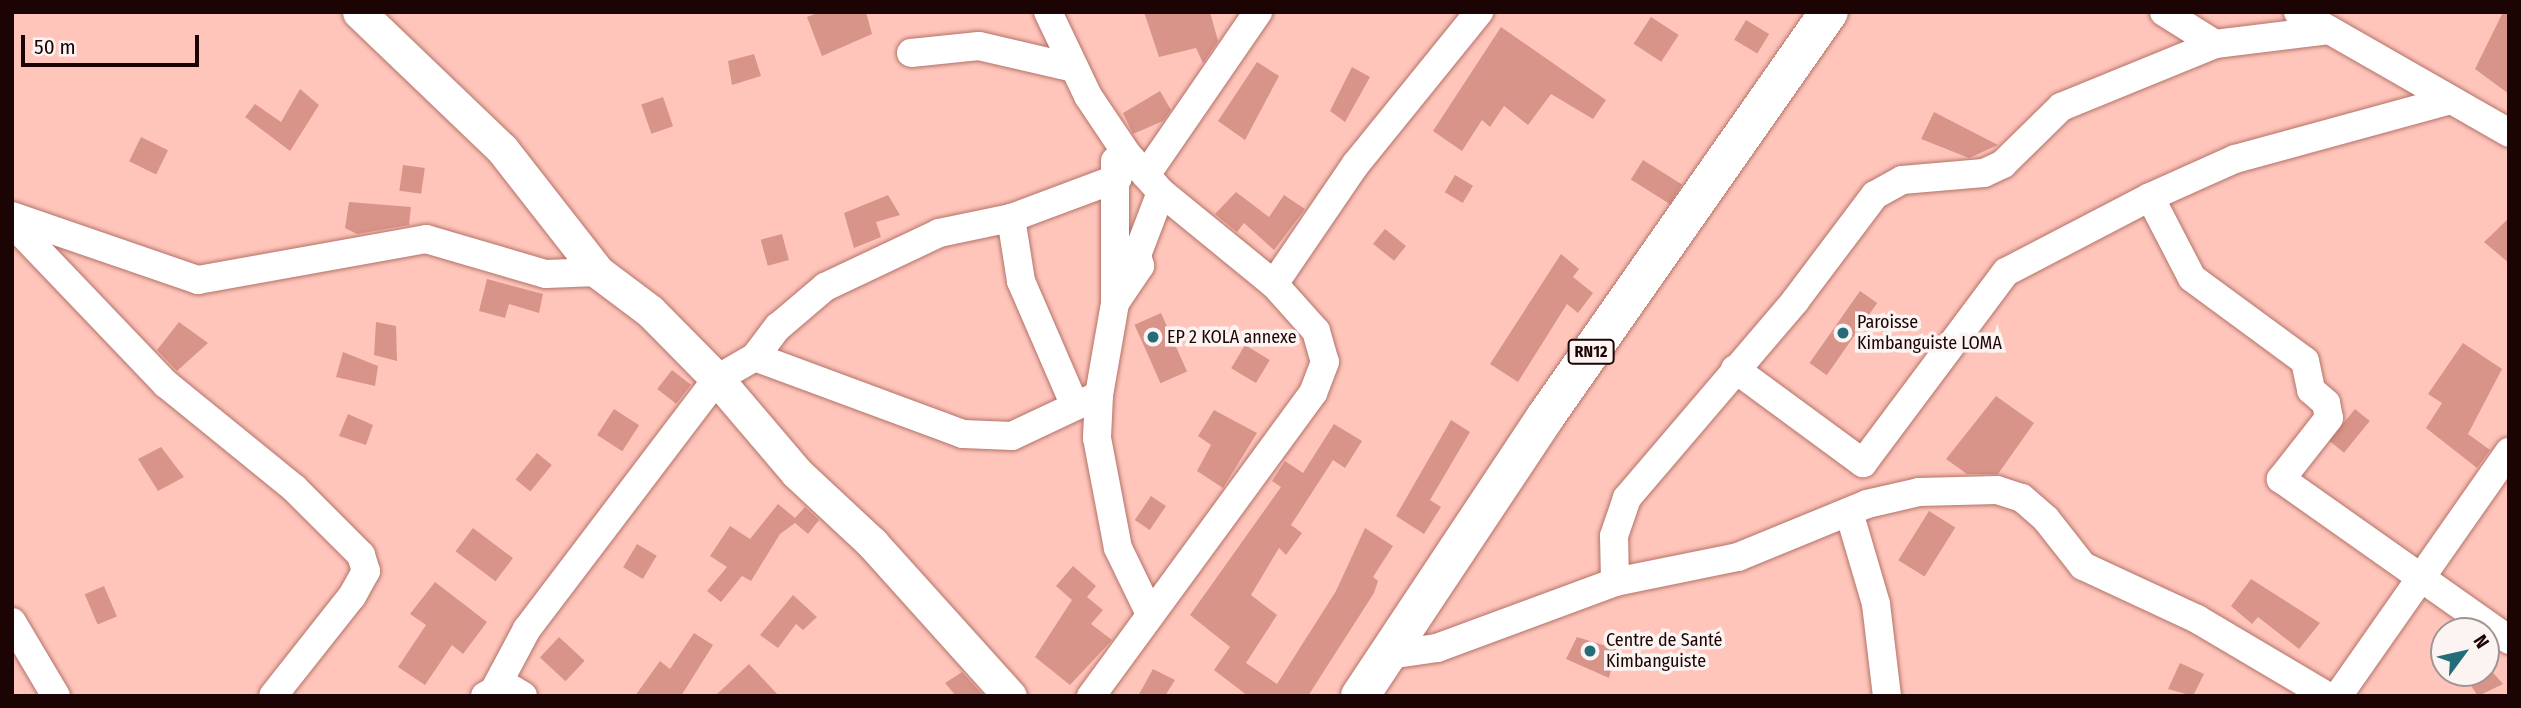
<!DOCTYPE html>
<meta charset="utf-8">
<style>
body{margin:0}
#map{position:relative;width:2521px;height:708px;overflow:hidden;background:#ffc5bb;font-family:"Fira Sans Condensed",sans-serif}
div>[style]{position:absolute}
.building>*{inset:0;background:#d89489;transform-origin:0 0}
.roads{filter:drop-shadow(0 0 2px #b47268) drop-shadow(0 0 2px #b47268)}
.minor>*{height:28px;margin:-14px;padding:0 14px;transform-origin:14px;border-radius:14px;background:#fff}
.tertiary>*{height:33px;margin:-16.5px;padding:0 16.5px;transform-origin:16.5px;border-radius:16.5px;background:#fff}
.primary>*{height:38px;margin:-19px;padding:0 19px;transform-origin:19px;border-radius:19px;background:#fff}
.dots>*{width:19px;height:19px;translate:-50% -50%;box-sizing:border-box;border:4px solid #fbf4f2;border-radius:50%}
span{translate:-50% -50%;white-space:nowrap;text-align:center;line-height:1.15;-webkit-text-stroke:7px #fbf4f2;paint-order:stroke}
.shield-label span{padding:2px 5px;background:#fbf4f2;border:2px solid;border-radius:5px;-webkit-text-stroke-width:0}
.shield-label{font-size:16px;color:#1b0403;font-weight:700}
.poi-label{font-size:18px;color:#1b0403}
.left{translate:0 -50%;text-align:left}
.frame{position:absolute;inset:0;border:14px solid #1b0403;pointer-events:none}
.north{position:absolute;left:2430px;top:617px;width:70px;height:70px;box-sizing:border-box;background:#fbf4f2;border:2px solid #a19492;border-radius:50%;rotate:57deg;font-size:19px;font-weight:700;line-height:28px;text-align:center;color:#1b0403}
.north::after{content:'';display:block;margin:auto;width:24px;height:32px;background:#246c77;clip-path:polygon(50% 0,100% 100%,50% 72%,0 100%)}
.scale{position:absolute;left:21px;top:35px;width:178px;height:32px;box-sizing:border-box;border:4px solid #1b0403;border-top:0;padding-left:9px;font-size:21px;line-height:24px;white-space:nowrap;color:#1b0403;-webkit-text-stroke:5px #fbf4f2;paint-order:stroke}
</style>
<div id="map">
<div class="building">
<div style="clip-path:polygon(820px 12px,866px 12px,872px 34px,822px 56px,807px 17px)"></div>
<div style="clip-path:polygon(1144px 12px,1210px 12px,1218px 41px,1203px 63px,1196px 48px,1159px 57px)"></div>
<div style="clip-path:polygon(2503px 12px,2509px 12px,2509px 94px,2475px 69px)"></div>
<div style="left:1651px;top:17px;width:33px;height:32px;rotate:33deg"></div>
<div style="left:1746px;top:20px;width:27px;height:23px;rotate:31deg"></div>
<div style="clip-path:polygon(1501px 27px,1606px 100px,1593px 119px,1551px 94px,1528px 125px,1504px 106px,1490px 127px,1482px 120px,1462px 151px,1433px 131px)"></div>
<div style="clip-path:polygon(754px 54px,761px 76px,732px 85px,728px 61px)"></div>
<div style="clip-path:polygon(1257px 62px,1279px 76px,1245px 140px,1218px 121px)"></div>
<div style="clip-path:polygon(1352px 67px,1370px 77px,1345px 122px,1330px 111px)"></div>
<div style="clip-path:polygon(300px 89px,319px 105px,290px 151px,245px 117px,255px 104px,281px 122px)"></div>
<div style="clip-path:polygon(1160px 91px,1171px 110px,1163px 121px,1133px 134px,1123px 113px)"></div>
<div style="left:663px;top:97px;width:31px;height:23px;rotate:71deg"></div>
<div style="clip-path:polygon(1934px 112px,1998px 145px,1969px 158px,1921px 139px)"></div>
<div style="left:141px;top:137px;width:30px;height:27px;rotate:26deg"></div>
<div style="left:1643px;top:160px;width:46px;height:23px;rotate:32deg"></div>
<div style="left:403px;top:165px;width:22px;height:26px;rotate:8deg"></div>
<div style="left:1455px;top:175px;width:21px;height:20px;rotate:31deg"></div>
<div style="clip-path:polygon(1236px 192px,1269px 217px,1284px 195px,1305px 209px,1274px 250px,1244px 223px,1237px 232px,1215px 214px)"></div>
<div style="clip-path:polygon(888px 195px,900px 215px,876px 222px,881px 237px,854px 248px,844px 213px)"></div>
<div style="clip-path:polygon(349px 202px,411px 207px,409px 225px,357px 234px,345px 228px)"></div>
<div style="clip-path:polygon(2509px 218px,2509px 263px,2484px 242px)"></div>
<div style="left:1385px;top:229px;width:27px;height:19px;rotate:39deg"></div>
<div style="left:782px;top:234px;width:27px;height:22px;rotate:75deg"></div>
<div style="clip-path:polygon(1561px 254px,1579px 269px,1573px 277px,1593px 293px,1578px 313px,1567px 304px,1518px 382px,1490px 364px)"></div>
<div style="clip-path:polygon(487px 279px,543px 294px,539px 313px,509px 304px,505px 318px,479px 311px)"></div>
<div style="left:1860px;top:291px;width:21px;height:88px;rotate:35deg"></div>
<div style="left:1161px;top:313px;width:64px;height:29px;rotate:66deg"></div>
<div style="clip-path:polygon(179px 322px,208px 343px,177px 371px,157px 350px)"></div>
<div style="clip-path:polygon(376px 322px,396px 326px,397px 361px,374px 355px)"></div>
<div style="clip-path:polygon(2463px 343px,2502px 369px,2468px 434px,2490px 450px,2477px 468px,2426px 428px,2442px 403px,2428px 394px)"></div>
<div style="left:1245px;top:345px;width:29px;height:27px;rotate:31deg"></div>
<div style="clip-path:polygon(343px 352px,378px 366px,375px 386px,336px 377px)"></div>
<div style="left:672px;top:370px;width:24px;height:24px;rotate:38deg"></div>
<div style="clip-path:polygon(1996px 396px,2034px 423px,1998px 474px,1967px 474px,1946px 459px)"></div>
<div style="left:614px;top:409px;width:30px;height:31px;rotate:33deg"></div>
<div style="left:2355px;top:409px;width:19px;height:41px;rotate:39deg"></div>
<div style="clip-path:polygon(1214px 410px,1257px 433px,1223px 488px,1197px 471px,1211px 445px,1198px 436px)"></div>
<div style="clip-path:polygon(348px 414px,373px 425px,366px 445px,339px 436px)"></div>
<div style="clip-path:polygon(1451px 420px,1470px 432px,1430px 500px,1441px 507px,1424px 534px,1396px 516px)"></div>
<div style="clip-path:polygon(1334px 424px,1362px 441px,1345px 468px,1333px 460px,1291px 525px,1302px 533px,1286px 555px,1279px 548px,1251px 595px,1277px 615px,1246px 663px,1277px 684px,1336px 591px,1365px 528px,1393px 546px,1373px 577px,1378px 581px,1374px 593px,1308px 696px,1248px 696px,1214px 670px,1230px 647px,1190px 615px,1281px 487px,1272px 481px,1285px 461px,1303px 473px)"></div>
<div style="clip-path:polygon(161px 447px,184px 477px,158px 491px,138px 459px)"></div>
<div style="left:537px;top:453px;width:19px;height:34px;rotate:39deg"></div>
<div style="left:1151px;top:496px;width:18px;height:29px;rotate:34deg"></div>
<div style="clip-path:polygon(778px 504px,795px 518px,805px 507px,819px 520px,808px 534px,795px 523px,780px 534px,751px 581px,742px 576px,721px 602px,707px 591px,727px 567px,710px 556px,730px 526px,750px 539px)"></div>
<div style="left:1929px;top:511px;width:31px;height:58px;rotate:32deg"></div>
<div style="left:473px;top:528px;width:50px;height:29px;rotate:37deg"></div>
<div style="left:637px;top:544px;width:23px;height:27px;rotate:31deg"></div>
<div style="clip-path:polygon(1073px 566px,1096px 586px,1087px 597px,1103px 610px,1091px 624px,1112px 640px,1070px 685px,1035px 657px,1072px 600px,1056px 586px)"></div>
<div style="clip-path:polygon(2251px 579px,2320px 623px,2299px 649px,2258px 617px,2252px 624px,2231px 606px)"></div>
<div style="clip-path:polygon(435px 582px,487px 622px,463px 654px,452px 645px,425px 685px,398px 667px,426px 625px,410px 614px)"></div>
<div style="left:104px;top:586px;width:33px;height:21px;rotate:67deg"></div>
<div style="clip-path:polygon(793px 595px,817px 617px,803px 630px,796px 624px,778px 648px,760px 635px)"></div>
<div style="clip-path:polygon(694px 633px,713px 645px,681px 696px,635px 696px,660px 661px,670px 669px)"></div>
<div style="left:559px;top:637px;width:35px;height:28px;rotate:43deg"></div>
<div style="clip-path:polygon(1577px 637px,1616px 649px,1609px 678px,1566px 659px)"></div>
<div style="clip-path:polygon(2180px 663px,2204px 674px,2193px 696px,2168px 689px)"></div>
<div style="clip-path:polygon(749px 664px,779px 696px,715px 696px)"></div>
<div style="clip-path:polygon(2488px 667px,2503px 684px,2478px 696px,2467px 680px)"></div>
<div style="clip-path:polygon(1153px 669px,1175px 680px,1165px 696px,1138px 696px)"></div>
<div style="clip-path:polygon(962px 672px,984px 696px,956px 696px,945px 683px)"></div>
</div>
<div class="roads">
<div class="minor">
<div style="left:1048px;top:12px;width:93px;rotate:64.5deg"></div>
<div style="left:1088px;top:96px;width:70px;rotate:56.1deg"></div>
<div style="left:1127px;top:154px;width:51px;rotate:48.2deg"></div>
<div style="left:1161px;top:192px;width:146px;rotate:39.2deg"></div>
<div style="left:1274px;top:284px;width:63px;rotate:48.2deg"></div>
<div style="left:1316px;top:331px;width:32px;rotate:74deg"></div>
<div style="left:1325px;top:362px;width:33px;rotate:111deg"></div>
<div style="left:1313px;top:393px;width:376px;rotate:126.2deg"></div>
<div style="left:2164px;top:12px;width:60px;rotate:32.1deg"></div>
<div style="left:2298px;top:12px;width:243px;rotate:29.8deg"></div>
<div style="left:911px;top:53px;width:68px;rotate:-5.9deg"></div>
<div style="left:979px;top:46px;width:98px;rotate:13deg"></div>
<div style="left:1146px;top:175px;width:198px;rotate:-55.5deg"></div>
<div style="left:2150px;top:197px;width:93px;rotate:-24.1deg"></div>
<div style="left:2235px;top:159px;width:223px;rotate:-15.3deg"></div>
<div style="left:12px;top:216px;width:197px;rotate:19deg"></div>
<div style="left:198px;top:280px;width:232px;rotate:-10.2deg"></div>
<div style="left:426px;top:239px;width:125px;rotate:16.3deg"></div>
<div style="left:546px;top:274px;width:52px;rotate:-2.2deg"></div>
<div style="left:12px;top:223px;width:223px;rotate:46.3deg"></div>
<div style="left:166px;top:384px;width:165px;rotate:39.1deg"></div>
<div style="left:294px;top:488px;width:95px;rotate:45deg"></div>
<div style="left:361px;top:555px;width:17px;rotate:73deg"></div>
<div style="left:366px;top:571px;width:29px;rotate:119deg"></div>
<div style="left:352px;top:596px;width:127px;rotate:128.3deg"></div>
<div style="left:1274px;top:284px;width:145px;rotate:-55.7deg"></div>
<div style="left:1356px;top:164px;width:196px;rotate:-51deg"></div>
<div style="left:1115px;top:303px;width:142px;rotate:-90deg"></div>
<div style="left:755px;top:357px;width:38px;rotate:-53deg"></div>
<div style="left:778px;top:327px;width:62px;rotate:-40.4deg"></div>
<div style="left:825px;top:287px;width:126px;rotate:-25.3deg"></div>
<div style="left:939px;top:233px;width:74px;rotate:-11.8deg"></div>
<div style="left:1735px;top:369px;width:159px;rotate:36.3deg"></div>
<div style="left:1863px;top:463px;width:239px;rotate:-53.2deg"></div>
<div style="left:2006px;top:272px;width:162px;rotate:-27.5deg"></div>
<div style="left:2150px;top:197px;width:91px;rotate:62.6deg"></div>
<div style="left:2192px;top:278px;width:140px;rotate:36.3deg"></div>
<div style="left:2305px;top:361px;width:30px;rotate:78deg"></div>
<div style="left:2311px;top:390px;width:20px;rotate:41deg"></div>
<div style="left:2326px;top:403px;width:15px;rotate:79deg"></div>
<div style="left:2329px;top:418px;width:78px;rotate:128.2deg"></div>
<div style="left:2281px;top:479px;width:279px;rotate:35.2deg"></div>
<div style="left:1099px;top:395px;width:43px;rotate:92.7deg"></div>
<div style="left:1097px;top:438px;width:112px;rotate:79.2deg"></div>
<div style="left:1118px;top:548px;width:73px;rotate:64.1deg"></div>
<div style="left:1075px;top:406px;width:136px;rotate:-113.4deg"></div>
<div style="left:1021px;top:281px;width:64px;rotate:-99deg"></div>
<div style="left:1011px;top:218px;width:114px;rotate:-20.5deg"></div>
<div style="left:1849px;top:512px;width:96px;rotate:73.6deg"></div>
<div style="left:1876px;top:604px;width:93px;rotate:83.2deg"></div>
<div style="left:1615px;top:582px;width:46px;rotate:-91.2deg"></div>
<div style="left:1614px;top:536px;width:40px;rotate:-71.1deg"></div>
<div style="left:1627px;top:498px;width:259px;rotate:-49.5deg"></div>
<div style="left:1795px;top:301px;width:133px;rotate:-53deg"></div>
<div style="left:1875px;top:195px;width:31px;rotate:-29deg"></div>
<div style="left:1902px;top:180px;width:82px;rotate:-4.9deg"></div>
<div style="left:1984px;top:173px;width:21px;rotate:-25deg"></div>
<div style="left:2003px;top:164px;width:81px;rotate:-44.5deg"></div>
<div style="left:2061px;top:107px;width:166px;rotate:-22.2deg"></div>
<div style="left:2215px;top:44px;width:115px;rotate:-7deg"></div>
<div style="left:12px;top:622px;width:86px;rotate:59.3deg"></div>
<div style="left:1389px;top:655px;width:49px;rotate:-8.3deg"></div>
<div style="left:1437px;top:648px;width:190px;rotate:-20.3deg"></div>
<div style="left:1615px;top:582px;width:126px;rotate:-11.5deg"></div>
<div style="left:1738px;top:557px;width:139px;rotate:-22.3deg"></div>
<div style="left:1867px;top:504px;width:53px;rotate:-13deg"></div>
<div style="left:1919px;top:492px;width:78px;rotate:-1.5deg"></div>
<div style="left:1997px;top:490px;width:26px;rotate:18deg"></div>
<div style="left:2022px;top:498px;width:32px;rotate:41deg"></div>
<div style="left:2046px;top:519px;width:60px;rotate:51.8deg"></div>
<div style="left:2083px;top:566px;width:126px;rotate:24.9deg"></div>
<div style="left:2197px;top:619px;width:151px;rotate:30.6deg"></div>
<div style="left:496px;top:687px;width:66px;rotate:-61.9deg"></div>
<div style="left:527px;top:629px;width:314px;rotate:-52.8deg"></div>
<div style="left:717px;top:379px;width:44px;rotate:-30.1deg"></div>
<div style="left:755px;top:357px;width:222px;rotate:20.3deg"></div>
<div style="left:963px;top:434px;width:49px;rotate:2.3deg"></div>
<div style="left:1012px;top:436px;width:96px;rotate:-25.2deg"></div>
<div style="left:1099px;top:395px;width:93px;rotate:-80.1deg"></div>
<div style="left:1115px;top:303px;width:45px;rotate:-56deg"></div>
<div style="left:1140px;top:266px;width:11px;rotate:-105deg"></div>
<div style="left:1137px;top:255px;width:67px;rotate:-69.1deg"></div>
<div style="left:485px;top:696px;width:23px;rotate:-29deg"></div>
<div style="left:505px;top:685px;width:21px;rotate:31deg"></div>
<div style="left:2338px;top:696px;width:298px;rotate:-55deg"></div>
</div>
<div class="tertiary">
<div style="left:359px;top:12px;width:198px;rotate:43.8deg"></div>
<div style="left:502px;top:149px;width:156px;rotate:52deg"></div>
<div style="left:598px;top:272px;width:65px;rotate:36.9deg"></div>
<div style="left:650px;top:311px;width:95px;rotate:45.4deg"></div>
<div style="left:717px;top:379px;width:123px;rotate:49.6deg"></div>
<div style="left:797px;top:473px;width:103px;rotate:43deg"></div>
<div style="left:872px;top:543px;width:206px;rotate:48deg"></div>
</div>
<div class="primary">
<div style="left:1360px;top:696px;width:336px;rotate:-56.4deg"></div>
<div style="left:1546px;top:416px;width:493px;rotate:-55deg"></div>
</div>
</div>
<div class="dots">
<div style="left:1843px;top:333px;background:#246c77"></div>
<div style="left:1153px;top:337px;background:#246c77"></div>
<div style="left:1590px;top:651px;background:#246c77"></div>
</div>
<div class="shield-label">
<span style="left:1591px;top:352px">RN12</span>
</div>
<div class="poi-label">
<span class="left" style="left:1857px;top:333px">Paroisse<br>Kimbanguiste LOMA</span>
<span class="left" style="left:1167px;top:337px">EP 2 KOLA annexe</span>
<span class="left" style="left:1606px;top:651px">Centre de Santé<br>Kimbanguiste</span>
</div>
<div class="frame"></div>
<div class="north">N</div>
<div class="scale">50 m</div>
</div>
